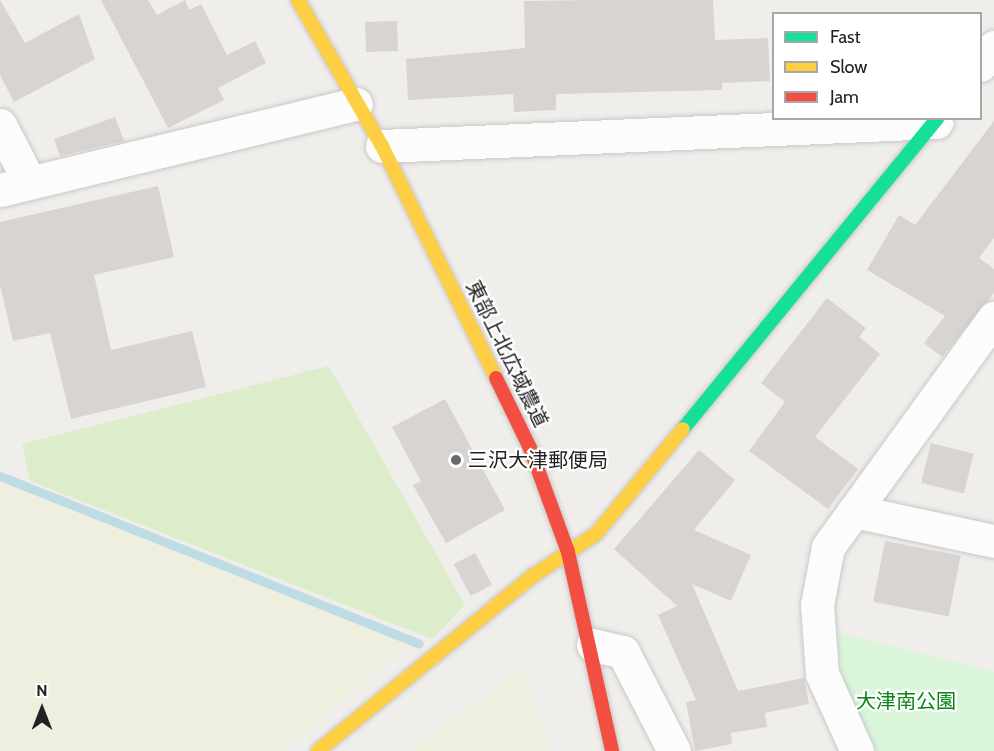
<!DOCTYPE html>
<meta charset="utf-8">
<style>
body{margin:0}
#map{position:relative;width:994px;height:751px;overflow:hidden;background:#f0eeeb;font-family:Cabin,"Noto Sans JP",sans-serif}
div>[style]{position:absolute}
.farmland>*{inset:0;background:#efefdf}
.grass>*{inset:0;background:#ddeccb}
.park>*{inset:0;background:#daf5da}
.stream>*{height:9px;margin:-4.5px;padding:0 4.5px;transform-origin:4.5px;border-radius:4.5px;background:#bfdbe3}
.building>*{inset:0;background:#d7d4d2;transform-origin:0 0}
.roads{filter:drop-shadow(0 0 2px #c9c8c7) drop-shadow(0 0 2px #c9c8c7)}
.street>*{height:33px;margin:-16.5px;padding:0 16.5px;transform-origin:16.5px;border-radius:16.5px;background:#fdfcfc}
.fast>*{height:14px;margin:-7px;padding:0 7px;transform-origin:7px;border-radius:7px;background:#16e098}
.slow>*{height:14px;margin:-7px;padding:0 7px;transform-origin:7px;border-radius:7px;background:#ffcf43}
.jam>*{height:14px;margin:-7px;padding:0 7px;transform-origin:7px;border-radius:7px;background:#f24e42}
.dots>*{width:16px;height:16px;translate:-50% -50%;box-sizing:border-box;border:3px solid #fff;border-radius:50%}
span{translate:-50% -50%;white-space:nowrap;text-align:center;line-height:1.15;-webkit-text-stroke:4.5px #fff;paint-order:stroke}
.street-label{font-size:20px;color:#222}
.poi-label{font-size:20px;color:#222}
.left{translate:0 -50%;text-align:left}
.park-label{font-size:20px;color:#0c8416}
.legend{position:absolute;left:772px;top:12px;width:210px;height:108px;box-sizing:border-box;background:#fff;border:2px solid #a7a7a7;margin:0;padding:8px 10px;list-style:none;font-size:18px;color:#222}
.legend li{display:flex;align-items:center;gap:12px;height:30px}
.legend b{width:30px;border:2px solid #a7a7a7}
.north{position:absolute;left:12px;top:679px;width:60px;height:60px;-webkit-text-stroke:4px #fff;paint-order:stroke;rotate:0deg;font-size:16px;font-weight:700;line-height:24px;text-align:center;color:#222}
.north::after{content:'';display:block;margin:auto;width:21px;height:27px;background:#222;clip-path:polygon(50% 0,100% 100%,50% 72%,0 100%)}
</style>
<div id="map">
<div class="farmland">
<div style="clip-path:polygon(0 483px,409px 645px,282px 751px,0 751px)"></div>
<div style="clip-path:polygon(523px 668px,549px 751px,410px 751px)"></div>
</div>
<div class="grass">
<div style="clip-path:polygon(329px 366px,465px 605px,432px 639px,30px 481px,22px 444px)"></div>
</div>
<div class="park">
<div style="clip-path:polygon(834px 632px,994px 672px,994px 751px,877px 751px,845px 691px)"></div>
</div>
<div class="stream">
<div style="left:0;top:476px;width:451px;rotate:21.8deg"></div>
</div>
<div class="building">
<div style="clip-path:polygon(0 0,25px 43px,79px 14px,95px 59px,14px 102px,0 75px)"></div>
<div style="clip-path:polygon(101px 0,148px 0,157px 15px,185px 0,189px 10px,201px 4px,227px 55px,255px 41px,266px 63px,218px 88px,224px 100px,168px 128px)"></div>
<div style="clip-path:polygon(591px 0,713px 0,715px 40px,768px 38px,770px 81px,722px 83px,722px 90px,556px 94px,556px 110px,514px 112px,513px 94px,408px 100px,406px 59px,525px 48px,524px 1px)"></div>
<div style="left:397px;top:21px;width:30px;height:32px;rotate:88deg"></div>
<div style="clip-path:polygon(115px 117px,124px 141px,60px 156px,54px 139px)"></div>
<div style="clip-path:polygon(994px 121px,994px 238px,979px 258px,994px 269px,994px 293px,942px 357px,924px 343px,945px 316px,867px 270px,899px 215px,915px 225px)"></div>
<div style="clip-path:polygon(158px 186px,174px 257px,94px 275px,111px 350px,192px 331px,206px 387px,71px 419px,50px 333px,13px 341px,0 285px,0 222px)"></div>
<div style="clip-path:polygon(827px 298px,866px 328px,859px 337px,880px 354px,815px 437px,858px 469px,828px 509px,749px 451px,785px 402px,761px 383px)"></div>
<div style="clip-path:polygon(445px 399px,505px 510px,446px 543px,413px 485px,421px 481px,392px 427px)"></div>
<div style="left:931px;top:443px;width:44px;height:41px;rotate:14deg"></div>
<div style="clip-path:polygon(699px 450px,735px 480px,694px 530px,751px 555px,731px 601px,692px 584px,738px 691px,804px 678px,809px 704px,765px 713px,767px 727px,731px 733px,732px 744px,695px 751px,686px 702px,696px 700px,658px 615px,677px 606px,614px 549px)"></div>
<div style="left:885px;top:541px;width:77px;height:62px;rotate:11deg"></div>
<div style="left:475px;top:553px;width:36px;height:24px;rotate:62deg"></div>
</div>
<div class="roads">
<div class="street">
<div style="left:980px;top:65px;width:23px;rotate:-52deg"></div>
<div style="left:0;top:125px;width:65px;rotate:62.7deg"></div>
<div style="left:382px;top:146px;width:555px;rotate:-2.48deg"></div>
<div style="left:0;top:190px;width:366px;rotate:-13.6deg"></div>
<div style="left:854px;top:511px;width:143px;rotate:12.1deg"></div>
<div style="left:593px;top:645px;width:31px;rotate:13deg"></div>
<div style="left:623px;top:652px;width:111px;rotate:62.7deg"></div>
<div style="left:857px;top:751px;width:85px;rotate:-114.4deg"></div>
<div style="left:822px;top:674px;width:69px;rotate:-94.1deg"></div>
<div style="left:817px;top:605px;width:59px;rotate:-79.3deg"></div>
<div style="left:828px;top:547px;width:283px;rotate:-54.1deg"></div>
</div>
<div class="fast">
<div style="left:683px;top:429px;width:402px;rotate:-50.7deg"></div>
</div>
<div class="slow">
<div style="left:298px;top:0;width:168px;rotate:60.1deg"></div>
<div style="left:382px;top:146px;width:258px;rotate:63.8deg"></div>
<div style="left:318px;top:751px;width:279px;rotate:-39.2deg"></div>
<div style="left:534px;top:575px;width:74px;rotate:-33.5deg"></div>
<div style="left:596px;top:534px;width:136px;rotate:-50.4deg"></div>
</div>
<div class="jam">
<div style="left:496px;top:378px;width:78px;rotate:64.1deg"></div>
<div style="left:530px;top:448px;width:111px;rotate:69.9deg"></div>
<div style="left:568px;top:552px;width:204px;rotate:77.5deg"></div>
</div>
</div>
<div class="dots">
<div style="left:456px;top:460px;background:#6a6968"></div>
</div>
<div class="street-label">
<span style="left:507px;top:354px;rotate:64deg">東部上北広域農道</span>
</div>
<div class="poi-label">
<span class="left" style="left:468px;top:460px">三沢大津郵便局</span>
</div>
<div class="park-label">
<span style="left:906px;top:701px">大津南公園</span>
</div>
<ul class="legend">
<li><b style="height:8px;background:#16e098"></b>Fast</li>
<li><b style="height:8px;background:#ffcf43"></b>Slow</li>
<li><b style="height:8px;background:#f24e42"></b>Jam</li>
</ul>
<div class="north">N</div>
</div>
